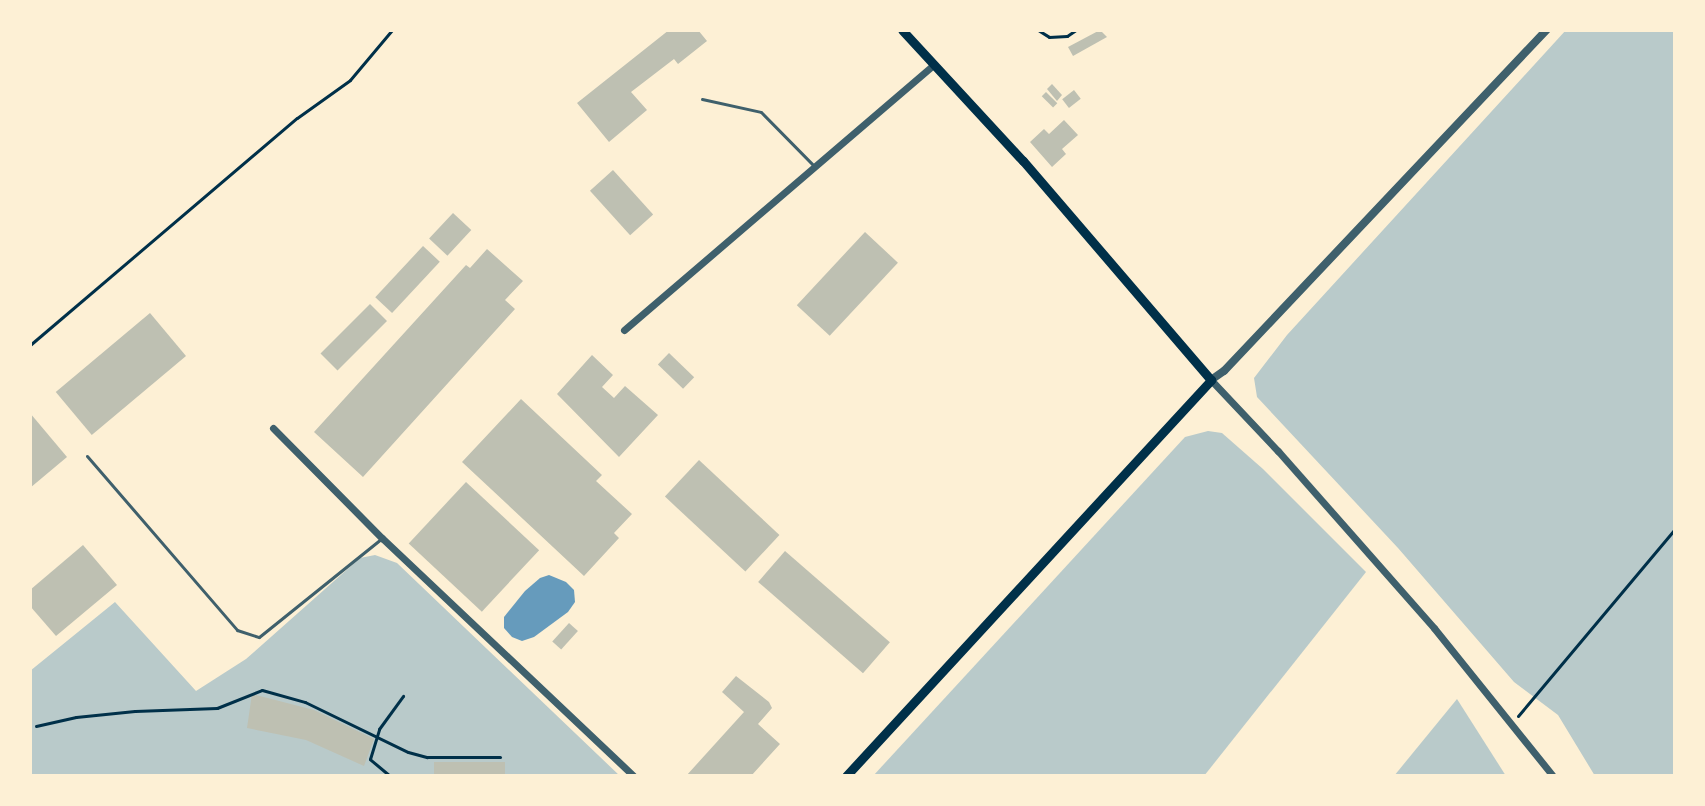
<!DOCTYPE html>
<style>
body{margin:0}
#map{position:relative;width:1705px;height:806px;overflow:hidden;background:#fdf0d5;font-family:"DejaVu Sans",sans-serif}
div>[style]{position:absolute}
.green>*{inset:0;background:#b9caca}
.water>*{inset:0;background:#669bbc}
.building>*{inset:0;background:#bec0b2;transform-origin:0 0}
.path>*{height:3px;margin:-1.5px;padding:0 1.5px;transform-origin:1.5px;border-radius:1.5px;background:#003049}
.service>*{height:3px;margin:-1.5px;padding:0 1.5px;transform-origin:1.5px;border-radius:1.5px;background:#3f606c}
.minor>*{height:7px;margin:-3.5px;padding:0 3.5px;transform-origin:3.5px;border-radius:3.5px;background:#3f606c}
.tertiary>*{height:8px;margin:-4px;padding:0 4px;transform-origin:4px;border-radius:4px;background:#3f606c}
.secondary>*{height:9px;margin:-4.5px;padding:0 4.5px;transform-origin:4.5px;border-radius:4.5px;background:#003049}
span{translate:-50% -50%;white-space:nowrap;text-align:center;line-height:1.15;-webkit-text-stroke:6px #fdf0d5;paint-order:stroke}
.frame{position:absolute;inset:0;border:32px solid #fdf0d5;pointer-events:none}
</style>
<div id="map">
<div class="green">
<div style="clip-path:polygon(1566px 30px,1675px 30px,1675px 776px,1595px 776px,1558px 715px,1514px 682px,1398px 548px,1257px 397px,1254px 378px,1287px 335px)"></div>
<div style="clip-path:polygon(1208px 431px,1222px 433px,1263px 469px,1366px 572px,1204px 776px,873px 776px,1185px 437px)"></div>
<div style="clip-path:polygon(375px 555px,397px 563px,620px 776px,30px 776px,30px 671px,115px 602px,196px 691px,246px 659px,360px 558px)"></div>
<div style="clip-path:polygon(1457px 699px,1506px 776px,1394px 776px)"></div>
</div>
<div class="water">
<div style="clip-path:polygon(549px 575px,566px 582px,574px 590px,575px 602px,568px 612px,534px 637px,522px 641px,512px 637px,504px 628px,504px 617px,525px 591px,540px 578px)"></div>
</div>
<div class="building">
<div style="clip-path:polygon(669px 30px,698px 30px,707px 41px,678px 64px,674px 59px,631px 92px,647px 110px,609px 142px,577px 103px)"></div>
<div style="clip-path:polygon(1100px 30px,1107px 37px,1073px 56px,1068px 47px)"></div>
<div style="clip-path:polygon(1052px 84px,1062px 95px,1057px 101px,1047px 89px)"></div>
<div style="left:1074px;top:90px;width:11px;height:15px;rotate:52deg"></div>
<div style="left:1046px;top:92px;width:16px;height:6px;rotate:45deg"></div>
<div style="clip-path:polygon(1064px 120px,1078px 135px,1062px 149px,1066px 154px,1052px 167px,1030px 142px,1044px 129px,1049px 134px)"></div>
<div style="left:613px;top:170px;width:60px;height:31px;rotate:48deg"></div>
<div style="left:453px;top:213px;width:25px;height:35px;rotate:43deg"></div>
<div style="left:865px;top:232px;width:45px;height:100px;rotate:43deg"></div>
<div style="left:423px;top:246px;width:23px;height:70px;rotate:43deg"></div>
<div style="clip-path:polygon(487px 249px,523px 281px,505px 300px,515px 309px,363px 477px,314px 432px,466px 265px,470px 268px)"></div>
<div style="left:370px;top:304px;width:24px;height:70px;rotate:45deg"></div>
<div style="left:150px;top:313px;width:56px;height:123px;rotate:50deg"></div>
<div style="left:669px;top:353px;width:35px;height:16px;rotate:44deg"></div>
<div style="clip-path:polygon(592px 355px,613px 375px,602px 387px,614px 398px,625px 386px,658px 415px,619px 457px,557px 394px)"></div>
<div style="clip-path:polygon(521px 399px,602px 475px,596px 481px,632px 514px,614px 533px,619px 538px,584px 576px,462px 462px)"></div>
<div style="clip-path:polygon(30px 413px,67px 457px,30px 488px)"></div>
<div style="left:699px;top:460px;width:110px;height:50px;rotate:43deg"></div>
<div style="left:466px;top:482px;width:100px;height:84px;rotate:43deg"></div>
<div style="clip-path:polygon(83px 545px,117px 585px,56px 636px,30px 606px,30px 590px)"></div>
<div style="left:785px;top:551px;width:139px;height:41px;rotate:41deg"></div>
<div style="left:569px;top:623px;width:12px;height:25px;rotate:42deg"></div>
<div style="clip-path:polygon(736px 676px,769px 702px,772px 708px,758px 724px,780px 744px,751px 776px,686px 776px,744px 712px,722px 692px)"></div>
<div style="clip-path:polygon(252px 694px,314px 710px,374px 739px,364px 766px,306px 740px,247px 728px)"></div>
<div style="left:434px;top:762px;width:71px;height:14px"></div>
</div>
<div class="path">
<div style="left:1038px;top:30px;width:13px;rotate:32deg"></div>
<div style="left:1049px;top:37px;width:18px;rotate:-3deg"></div>
<div style="left:1067px;top:36px;width:11px;rotate:-34deg"></div>
<div style="left:30px;top:345px;width:350px;rotate:-40.4deg"></div>
<div style="left:297px;top:118px;width:65px;rotate:-35.6deg"></div>
<div style="left:350px;top:80px;width:65px;rotate:-50deg"></div>
<div style="left:1518px;top:716px;width:244px;rotate:-50deg"></div>
<div style="left:36px;top:726px;width:41px;rotate:-12.7deg"></div>
<div style="left:76px;top:717px;width:59px;rotate:-5.8deg"></div>
<div style="left:135px;top:711px;width:82px;rotate:-2.1deg"></div>
<div style="left:217px;top:708px;width:48px;rotate:-21.8deg"></div>
<div style="left:262px;top:690px;width:45px;rotate:15.6deg"></div>
<div style="left:305px;top:702px;width:114px;rotate:25.9deg"></div>
<div style="left:408px;top:752px;width:20px;rotate:15deg"></div>
<div style="left:427px;top:757px;width:73px"></div>
<div style="left:390px;top:776px;width:26px;rotate:-140deg"></div>
<div style="left:370px;top:759px;width:31px;rotate:-73deg"></div>
<div style="left:379px;top:729px;width:41px;rotate:-54deg"></div>
</div>
<div class="service">
<div style="left:702px;top:99px;width:60px;rotate:12.4deg"></div>
<div style="left:761px;top:112px;width:77px;rotate:45.5deg"></div>
<div style="left:87px;top:456px;width:230px;rotate:49.2deg"></div>
<div style="left:237px;top:630px;width:23px;rotate:18deg"></div>
<div style="left:259px;top:637px;width:158px;rotate:-38.8deg"></div>
</div>
<div class="minor">
<div style="left:624px;top:330px;width:406px;rotate:-40.6deg"></div>
<div style="left:1211px;top:380px;width:98px;rotate:46.7deg"></div>
<div style="left:1278px;top:451px;width:236px;rotate:48.6deg"></div>
<div style="left:1434px;top:628px;width:190px;rotate:51.2deg"></div>
<div style="left:273px;top:428px;width:155px;rotate:45.3deg"></div>
<div style="left:382px;top:538px;width:347px;rotate:43.4deg"></div>
</div>
<div class="tertiary">
<div style="left:1211px;top:380px;width:16px;rotate:-35deg"></div>
<div style="left:1224px;top:371px;width:470px;rotate:-46.6deg"></div>
</div>
<div class="secondary">
<div style="left:846px;top:776px;width:539px;rotate:-47.33deg"></div>
<div style="left:1211px;top:380px;width:289px;rotate:-130.6deg"></div>
<div style="left:1023px;top:161px;width:178px;rotate:-132.7deg"></div>
</div>
<div class="frame"></div>
</div>
